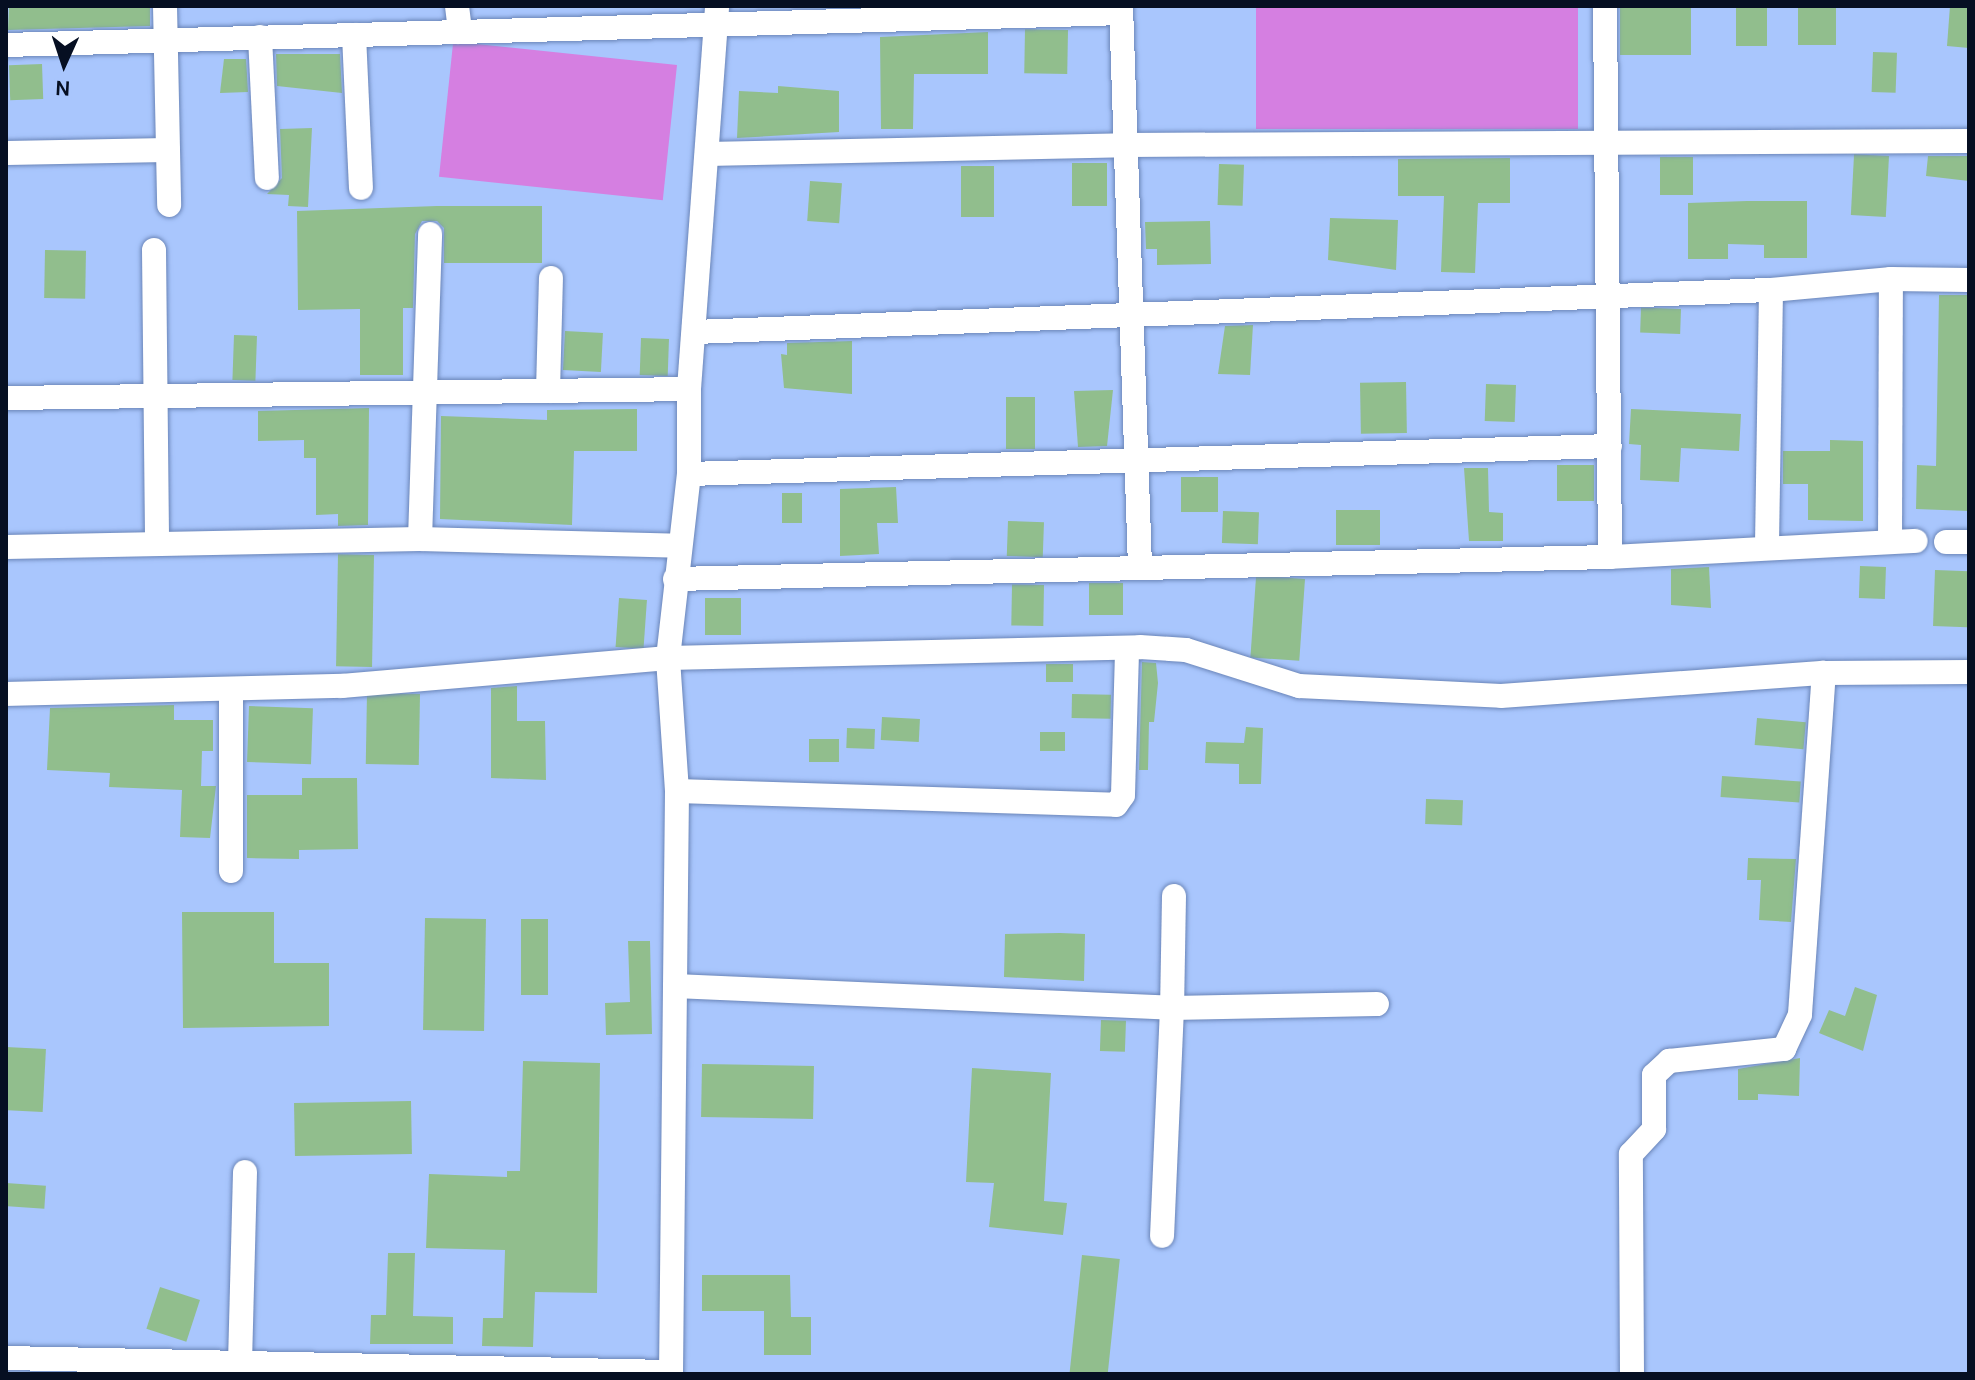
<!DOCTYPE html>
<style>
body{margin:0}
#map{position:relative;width:1975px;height:1380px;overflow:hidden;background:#a9c6fd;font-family:Karla,sans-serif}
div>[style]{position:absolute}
.green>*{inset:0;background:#d57fe1;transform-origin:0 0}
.building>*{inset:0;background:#91be8d;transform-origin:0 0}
.roads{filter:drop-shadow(0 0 2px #6a85b8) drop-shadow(0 0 2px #6a85b8)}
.minor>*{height:24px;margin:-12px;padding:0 12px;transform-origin:12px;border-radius:12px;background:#fff}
span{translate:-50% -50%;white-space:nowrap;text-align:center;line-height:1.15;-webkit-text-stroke:7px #a9c6fd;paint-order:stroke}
.frame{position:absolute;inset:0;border:8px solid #060f22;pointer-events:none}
.north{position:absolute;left:24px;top:24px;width:80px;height:80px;-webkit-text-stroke:6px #a9c6fd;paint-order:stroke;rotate:183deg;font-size:22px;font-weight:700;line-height:32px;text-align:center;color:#060f22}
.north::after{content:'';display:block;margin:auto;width:28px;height:36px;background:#060f22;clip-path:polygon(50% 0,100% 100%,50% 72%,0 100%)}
</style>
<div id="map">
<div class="green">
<div style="left:1256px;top:6px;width:322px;height:123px"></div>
<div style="left:677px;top:65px;width:136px;height:225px;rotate:96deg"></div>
</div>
<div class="building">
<div style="clip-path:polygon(9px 6px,150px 6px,150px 26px,8px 30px)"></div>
<div style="left:1620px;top:6px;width:71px;height:49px"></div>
<div style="left:1736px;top:6px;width:31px;height:40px"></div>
<div style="left:1798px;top:6px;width:38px;height:39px"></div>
<div style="clip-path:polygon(1950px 6px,1969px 6px,1969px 48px,1947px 46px)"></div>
<div style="left:1068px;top:30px;width:44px;height:43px;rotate:91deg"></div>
<div style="clip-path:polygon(988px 32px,988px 74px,914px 74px,913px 129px,881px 129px,880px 37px)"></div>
<div style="left:1873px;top:52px;width:24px;height:40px;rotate:2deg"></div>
<div style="clip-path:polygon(276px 54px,340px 54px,342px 93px,277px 86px)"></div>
<div style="clip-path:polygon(224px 59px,246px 59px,248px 92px,220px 93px)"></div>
<div style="left:42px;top:64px;width:35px;height:33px;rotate:88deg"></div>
<div style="clip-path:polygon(778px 86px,839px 91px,839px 132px,737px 138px,739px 91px,778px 93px)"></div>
<div style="clip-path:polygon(312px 128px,308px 207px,288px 206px,289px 195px,267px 194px,282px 178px,280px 129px)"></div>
<div style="left:1889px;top:156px;width:61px;height:35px;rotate:93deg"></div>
<div style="clip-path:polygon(1928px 156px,1969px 156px,1969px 181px,1926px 176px)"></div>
<div style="left:1660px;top:157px;width:33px;height:38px"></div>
<div style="clip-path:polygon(1510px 158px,1510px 203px,1478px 203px,1475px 273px,1441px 272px,1444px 196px,1398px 196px,1398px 159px)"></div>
<div style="left:1072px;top:163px;width:35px;height:43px"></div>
<div style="left:1219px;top:164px;width:25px;height:41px;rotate:2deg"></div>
<div style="left:994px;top:166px;width:51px;height:33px;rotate:90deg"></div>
<div style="left:810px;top:181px;width:32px;height:40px;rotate:4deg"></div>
<div style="clip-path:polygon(1747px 201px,1807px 201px,1807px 258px,1764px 258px,1764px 245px,1728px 244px,1728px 259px,1688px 259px,1688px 203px)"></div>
<div style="clip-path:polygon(437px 206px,542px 206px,542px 263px,444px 263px,444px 228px,437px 221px,422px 221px,415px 234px,413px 308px,403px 308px,403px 375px,360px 375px,360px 309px,298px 310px,297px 211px)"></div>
<div style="clip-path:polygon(1330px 218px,1398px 220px,1396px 270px,1328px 260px)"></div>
<div style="clip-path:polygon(1210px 221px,1211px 264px,1157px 265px,1157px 249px,1146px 249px,1145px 222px)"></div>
<div style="left:45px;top:250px;width:41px;height:48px;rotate:1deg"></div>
<div style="clip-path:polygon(1939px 295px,1969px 295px,1969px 511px,1916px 509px,1917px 465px,1936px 466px)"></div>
<div style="left:1681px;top:309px;width:25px;height:40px;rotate:92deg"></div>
<div style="clip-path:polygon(1253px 325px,1250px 375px,1218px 374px,1225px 326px)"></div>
<div style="left:565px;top:331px;width:38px;height:39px;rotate:3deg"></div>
<div style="left:234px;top:335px;width:23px;height:45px;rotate:2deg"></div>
<div style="left:641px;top:338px;width:28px;height:37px;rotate:2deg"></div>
<div style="clip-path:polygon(852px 341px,852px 394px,784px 388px,781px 354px,787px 355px,787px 343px)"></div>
<div style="left:1406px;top:382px;width:51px;height:46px;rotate:89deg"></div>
<div style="left:1486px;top:384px;width:30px;height:37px;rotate:2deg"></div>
<div style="clip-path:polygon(1113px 390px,1107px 446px,1078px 447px,1074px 391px)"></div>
<div style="left:1006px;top:397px;width:29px;height:52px"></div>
<div style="clip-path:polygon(369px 408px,368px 525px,338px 526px,338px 514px,316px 515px,316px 458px,304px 458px,304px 440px,258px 441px,258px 411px)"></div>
<div style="clip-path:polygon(637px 409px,637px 451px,574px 451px,572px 525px,440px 519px,441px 416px,547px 420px,547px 410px)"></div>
<div style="clip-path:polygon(1631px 409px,1741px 414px,1739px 451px,1681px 448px,1679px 482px,1640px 480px,1641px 445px,1629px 444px)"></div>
<div style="clip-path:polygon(1830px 440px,1863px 441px,1863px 521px,1808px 520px,1808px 484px,1783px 484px,1783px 451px,1830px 451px)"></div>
<div style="left:1594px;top:465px;width:36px;height:37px;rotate:90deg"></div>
<div style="clip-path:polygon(1464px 468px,1488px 468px,1489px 512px,1503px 513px,1503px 541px,1469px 541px)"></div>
<div style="left:1181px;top:477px;width:37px;height:35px"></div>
<div style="clip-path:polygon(896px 487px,898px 523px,877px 523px,879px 554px,840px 556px,840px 489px)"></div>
<div style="left:782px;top:493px;width:20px;height:30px"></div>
<div style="left:1336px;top:510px;width:44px;height:35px"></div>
<div style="left:1223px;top:511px;width:36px;height:32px;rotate:2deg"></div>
<div style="left:1008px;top:521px;width:36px;height:35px;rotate:2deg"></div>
<div style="left:374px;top:555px;width:112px;height:36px;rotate:91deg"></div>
<div style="left:1860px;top:566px;width:26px;height:32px;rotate:2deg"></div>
<div style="clip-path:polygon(1709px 567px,1711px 608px,1671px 605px,1671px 569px)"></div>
<div style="left:1935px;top:570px;width:34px;height:56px;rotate:2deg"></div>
<div style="left:1305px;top:579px;width:82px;height:49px;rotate:94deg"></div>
<div style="left:1123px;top:583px;width:32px;height:34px;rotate:90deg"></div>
<div style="left:1044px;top:585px;width:41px;height:32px;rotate:91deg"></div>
<div style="left:619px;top:598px;width:28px;height:49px;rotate:4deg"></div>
<div style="left:705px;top:598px;width:36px;height:37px"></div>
<div style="clip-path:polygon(1142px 662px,1156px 663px,1158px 683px,1154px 722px,1149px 722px,1148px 770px,1139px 770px)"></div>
<div style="left:1046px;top:664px;width:27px;height:18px"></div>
<div style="clip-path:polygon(517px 686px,517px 721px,545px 721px,546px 780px,491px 778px,491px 688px)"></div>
<div style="left:420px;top:694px;width:71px;height:53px;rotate:91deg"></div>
<div style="left:1072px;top:694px;width:39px;height:24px;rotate:1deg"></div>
<div style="clip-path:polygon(174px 705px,174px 720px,213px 720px,213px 751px,202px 751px,201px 786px,216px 786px,210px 838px,180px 837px,182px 790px,109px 787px,110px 773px,47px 770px,50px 708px)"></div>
<div style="left:249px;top:706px;width:64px;height:56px;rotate:2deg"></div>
<div style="left:882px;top:717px;width:38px;height:23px;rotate:3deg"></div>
<div style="left:1757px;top:718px;width:49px;height:27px;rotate:5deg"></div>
<div style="clip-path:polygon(1246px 727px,1263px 728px,1261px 784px,1239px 784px,1239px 764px,1205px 763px,1206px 742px,1244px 743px)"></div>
<div style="left:847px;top:728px;width:28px;height:20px;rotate:2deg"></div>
<div style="left:1040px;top:732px;width:25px;height:19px"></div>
<div style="left:809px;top:739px;width:30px;height:23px"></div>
<div style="left:1722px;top:776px;width:79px;height:21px;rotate:4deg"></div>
<div style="clip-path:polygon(302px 778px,357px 778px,358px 849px,299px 850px,299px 859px,247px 858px,247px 795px,302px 795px)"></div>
<div style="left:1426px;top:799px;width:37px;height:25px;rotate:2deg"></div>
<div style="clip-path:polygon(1748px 858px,1796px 859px,1791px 922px,1759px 920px,1761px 880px,1747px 880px)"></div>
<div style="clip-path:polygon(182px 912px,274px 912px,274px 963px,329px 963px,329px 1026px,183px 1028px)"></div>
<div style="left:425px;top:918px;width:61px;height:112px;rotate:1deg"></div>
<div style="left:521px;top:919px;width:27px;height:76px"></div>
<div style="clip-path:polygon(1060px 933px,1085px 934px,1084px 981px,1004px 977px,1005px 934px)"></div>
<div style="clip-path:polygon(628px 941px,650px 941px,652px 1034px,606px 1035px,605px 1003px,630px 1002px)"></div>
<div style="clip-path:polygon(1855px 987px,1877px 995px,1863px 1051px,1819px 1033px,1829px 1010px,1845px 1016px)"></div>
<div style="left:1101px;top:1020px;width:25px;height:31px;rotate:2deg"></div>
<div style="left:6px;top:1047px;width:40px;height:63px;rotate:3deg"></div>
<div style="clip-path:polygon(1800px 1058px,1799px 1096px,1758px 1094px,1758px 1100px,1738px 1100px,1738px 1069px)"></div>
<div style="clip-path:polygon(523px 1061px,600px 1063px,597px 1293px,535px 1292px,533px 1347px,482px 1346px,483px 1318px,503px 1318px,505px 1250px,426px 1248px,429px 1174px,507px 1177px,507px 1171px,520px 1171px)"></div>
<div style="left:702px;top:1064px;width:112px;height:53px;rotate:1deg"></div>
<div style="clip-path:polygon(972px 1068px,1051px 1073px,1044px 1201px,1067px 1203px,1063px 1235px,989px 1227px,994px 1183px,966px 1182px)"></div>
<div style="left:411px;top:1101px;width:53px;height:117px;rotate:89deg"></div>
<div style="left:6px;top:1183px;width:40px;height:23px;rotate:4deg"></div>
<div style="clip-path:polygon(388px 1253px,415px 1253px,413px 1316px,453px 1317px,453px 1344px,370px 1344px,371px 1315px,386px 1315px)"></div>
<div style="left:1082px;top:1255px;width:38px;height:120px;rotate:6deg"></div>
<div style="clip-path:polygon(702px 1275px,790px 1275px,791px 1317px,811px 1317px,811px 1355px,764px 1355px,764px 1311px,702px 1311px)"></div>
<div style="left:160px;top:1287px;width:42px;height:44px;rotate:18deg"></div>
</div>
<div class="roads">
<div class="minor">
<div style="left:165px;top:6px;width:199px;rotate:88.8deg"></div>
<div style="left:457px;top:6px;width:26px;rotate:83deg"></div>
<div style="left:1121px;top:6px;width:562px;rotate:88.06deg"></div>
<div style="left:1605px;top:6px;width:551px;rotate:89.48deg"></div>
<div style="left:354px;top:35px;width:153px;rotate:87.4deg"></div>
<div style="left:260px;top:37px;width:141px;rotate:87.2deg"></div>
<div style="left:6px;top:45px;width:1115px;rotate:-1.64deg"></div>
<div style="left:6px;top:153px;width:162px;rotate:-1.1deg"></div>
<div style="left:707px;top:154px;width:418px;rotate:-1.2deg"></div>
<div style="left:1125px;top:145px;width:844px;rotate:-0.27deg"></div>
<div style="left:154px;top:250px;width:294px;rotate:89.4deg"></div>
<div style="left:695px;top:332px;width:1077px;rotate:-2.24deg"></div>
<div style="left:1771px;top:290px;width:121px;rotate:-5.2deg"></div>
<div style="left:1891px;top:279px;width:78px;rotate:0.7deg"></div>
<div style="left:548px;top:391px;width:113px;rotate:-88.5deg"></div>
<div style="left:6px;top:398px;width:683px;rotate:-0.75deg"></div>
<div style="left:689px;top:474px;width:921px;rotate:-1.74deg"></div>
<div style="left:420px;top:539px;width:305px;rotate:-88.1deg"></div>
<div style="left:1890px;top:542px;width:263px;rotate:-89.8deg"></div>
<div style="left:1946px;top:542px;width:23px"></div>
<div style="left:1767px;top:545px;width:255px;rotate:-89.1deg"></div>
<div style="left:6px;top:547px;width:414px;rotate:-1.1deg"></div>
<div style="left:420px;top:539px;width:259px;rotate:1.5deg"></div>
<div style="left:675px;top:579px;width:935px;rotate:-1.35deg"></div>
<div style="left:1610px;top:557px;width:306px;rotate:-3deg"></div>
<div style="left:6px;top:694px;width:336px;rotate:-1.4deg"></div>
<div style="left:342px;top:686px;width:327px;rotate:-4.9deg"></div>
<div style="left:668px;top:658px;width:472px;rotate:-1.3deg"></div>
<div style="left:1140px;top:647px;width:46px;rotate:3.7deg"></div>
<div style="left:1186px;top:650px;width:119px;rotate:17.7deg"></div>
<div style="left:1299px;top:686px;width:202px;rotate:2.8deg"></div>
<div style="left:1501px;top:696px;width:324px;rotate:-4.1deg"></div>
<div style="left:1824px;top:673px;width:145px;rotate:-0.4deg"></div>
<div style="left:677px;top:791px;width:439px;rotate:1.8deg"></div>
<div style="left:1116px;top:805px;width:12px;rotate:-55deg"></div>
<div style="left:1123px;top:795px;width:147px;rotate:-88.4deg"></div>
<div style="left:231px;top:871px;width:182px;rotate:-90deg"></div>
<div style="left:1174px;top:896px;width:112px;rotate:91deg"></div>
<div style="left:1172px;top:1008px;width:205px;rotate:-1.1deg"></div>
<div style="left:675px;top:986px;width:497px;rotate:2.5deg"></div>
<div style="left:1172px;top:1008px;width:228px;rotate:92.5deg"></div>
<div style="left:6px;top:1358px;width:665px;rotate:1.21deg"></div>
<div style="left:240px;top:1363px;width:191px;rotate:-88.5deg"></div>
<div style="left:671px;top:1374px;width:583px;rotate:-89.41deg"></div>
<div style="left:677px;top:791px;width:133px;rotate:-93.9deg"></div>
<div style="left:668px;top:658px;width:185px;rotate:-83.5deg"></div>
<div style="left:689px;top:474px;width:85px;rotate:-90deg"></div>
<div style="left:689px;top:389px;width:384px;rotate:-85.8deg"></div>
<div style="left:1632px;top:1374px;width:220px;rotate:-90.3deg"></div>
<div style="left:1631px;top:1154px;width:34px;rotate:-47deg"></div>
<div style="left:1654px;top:1129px;width:54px;rotate:-90deg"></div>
<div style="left:1654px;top:1075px;width:21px;rotate:-43deg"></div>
<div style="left:1669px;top:1061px;width:116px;rotate:-6deg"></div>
<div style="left:1784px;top:1049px;width:38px;rotate:-65deg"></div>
<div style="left:1800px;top:1014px;width:342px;rotate:-86deg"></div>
</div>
</div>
<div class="frame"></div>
<div class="north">N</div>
</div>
